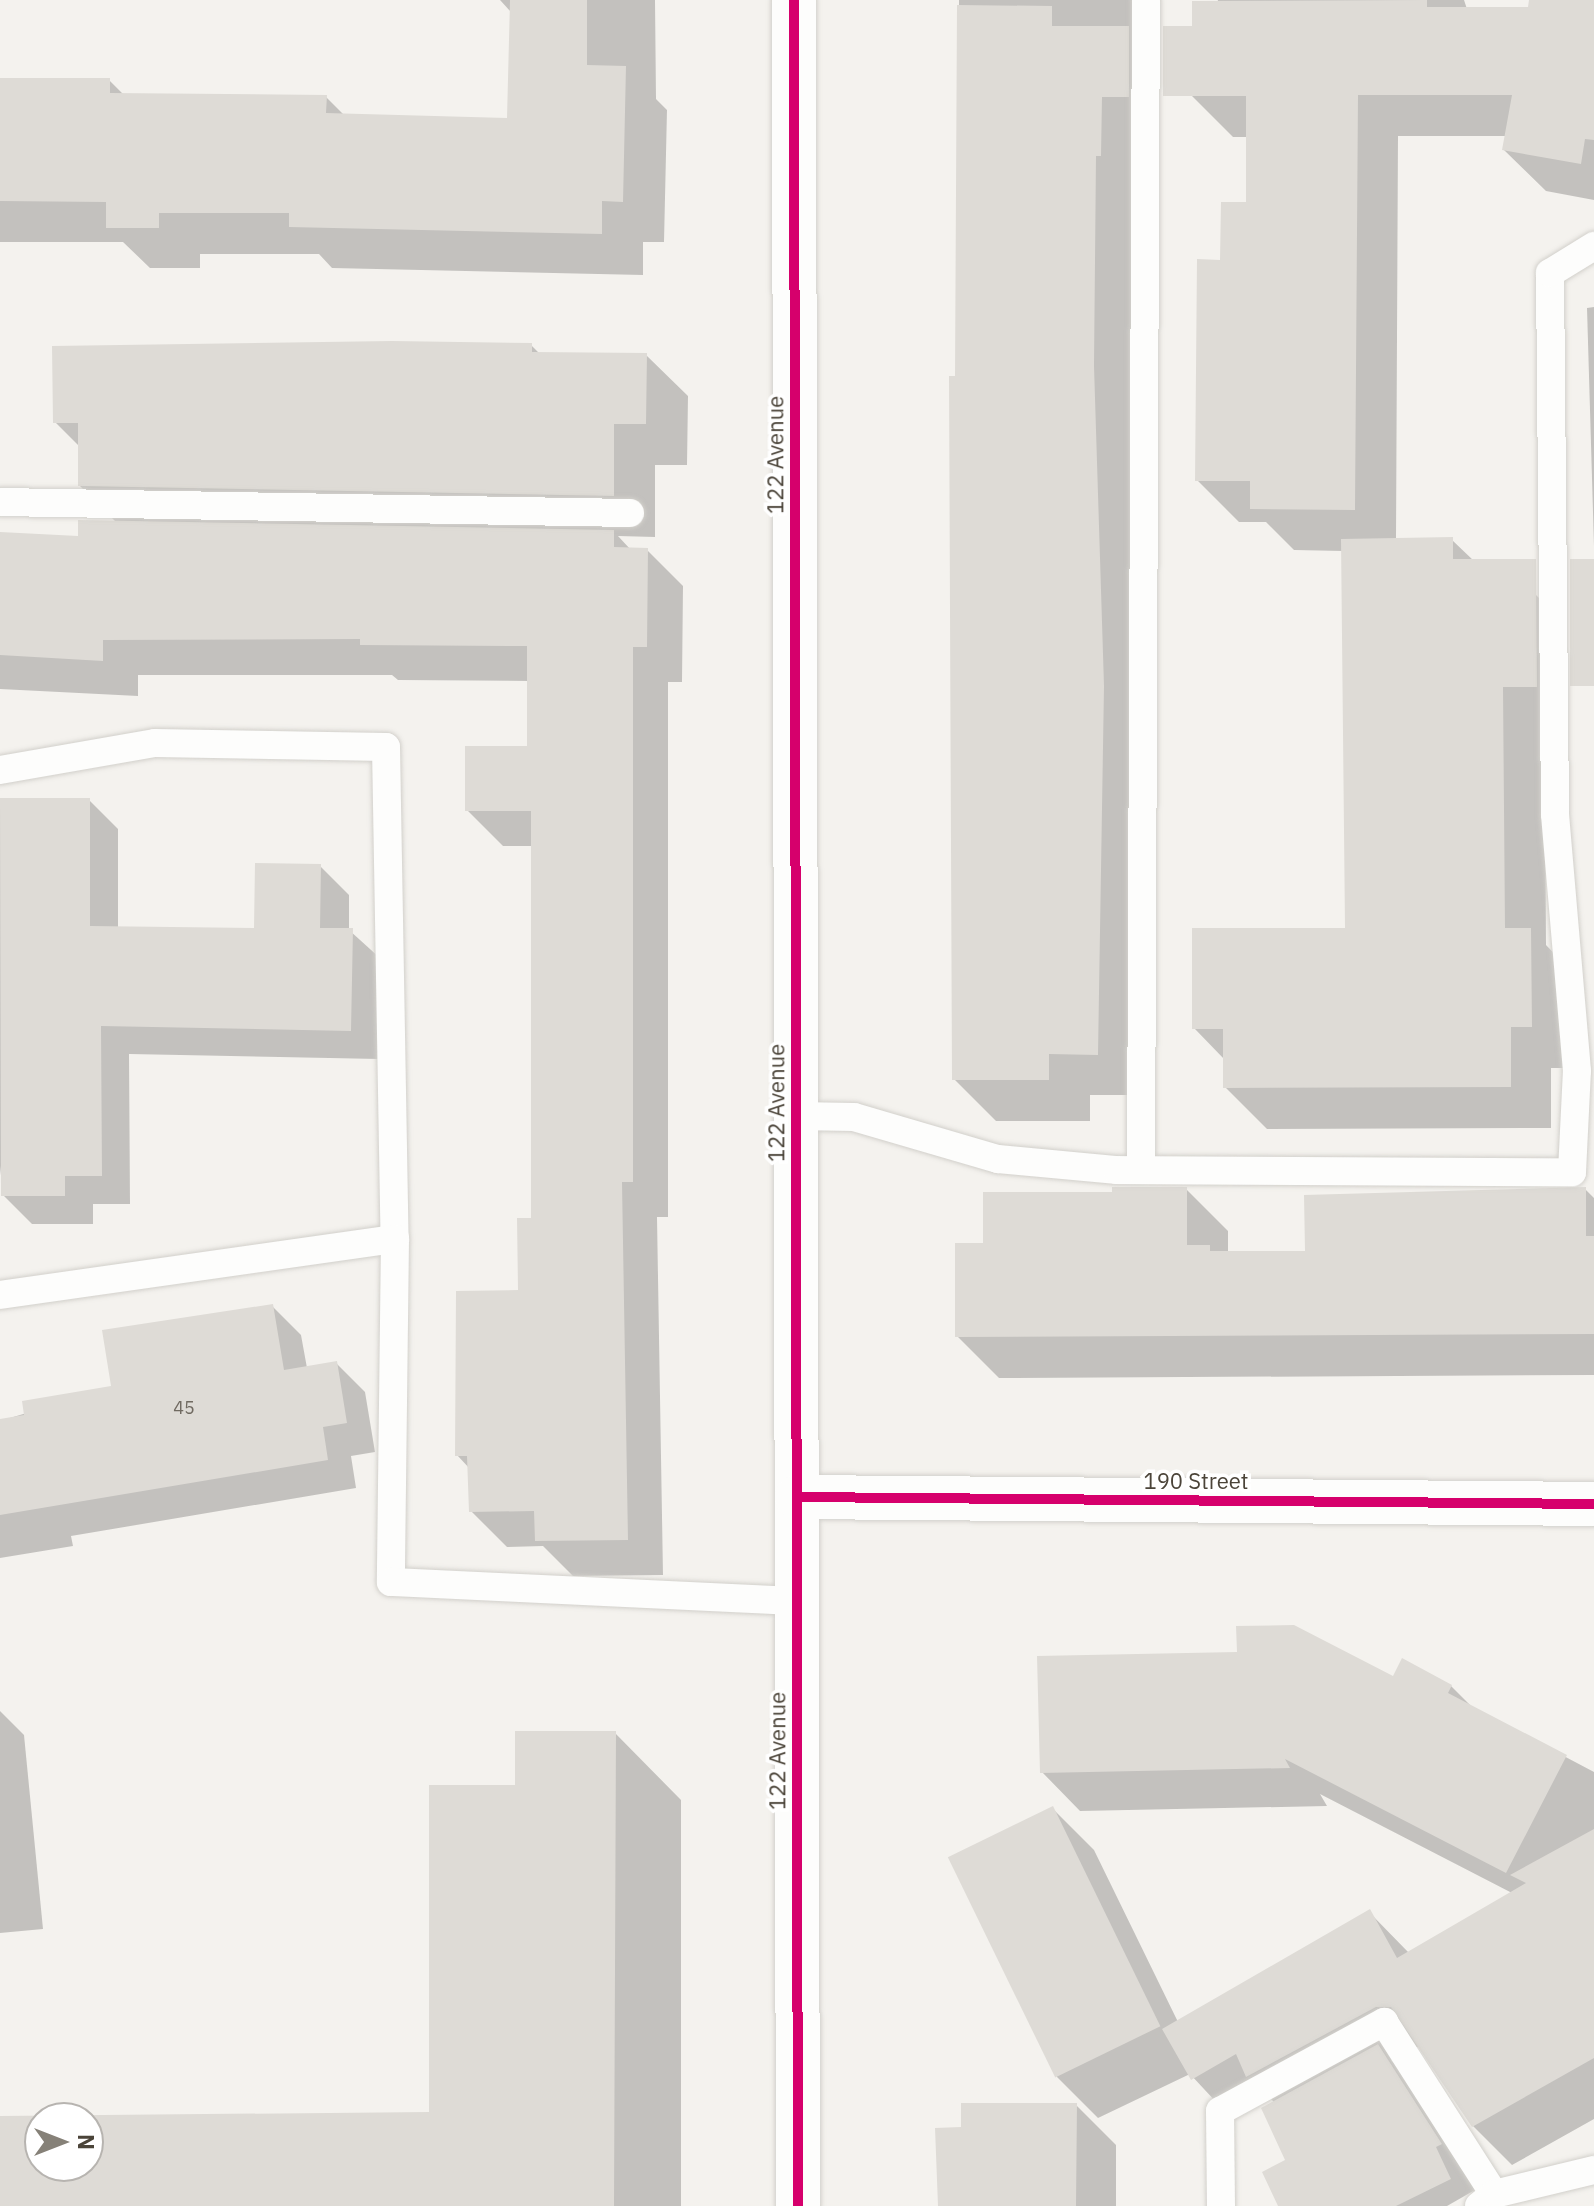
<!DOCTYPE html>
<style>
body{margin:0}
#map{position:relative;width:1594px;height:2206px;overflow:hidden;background:#f4f2ee;font-family:"IBM Plex Sans",sans-serif}
div>[style]{position:absolute}
.shadow>*{inset:0;background:#0003}
.building>*{inset:0;background:#dedbd6;transform-origin:0 0}
.roads{filter:drop-shadow(0 0 2px #d2d0cb) drop-shadow(0 0 2px #d2d0cb)}
.service>*{height:28px;margin:-14px;padding:0 14px;transform-origin:14px;border-radius:14px;background:#fdfdfc}
.tertiary>*{height:44px;margin:-22px;padding:0 22px;transform-origin:22px;border-radius:22px;background:#fdfdfc}
.cycleway>*{height:10px;margin:-5px;padding:0 5px;transform-origin:5px;border-radius:5px;background:#d6006c}
span{translate:-50% -50%;white-space:nowrap;text-align:center;line-height:1.15;-webkit-text-stroke:7px #fff;paint-order:stroke}
.number-label{font-size:18px;color:#706a61}
.number-label span{-webkit-text-stroke-width:0}
.street-label{font-size:22px;color:#4b4439}
.north{position:absolute;left:24px;top:2102px;width:80px;height:80px;box-sizing:border-box;background:#fff;border:2px solid #b7b4b0;border-radius:50%;rotate:90deg;font-size:22px;font-weight:700;line-height:32px;text-align:center;color:#4b4439}
.north::after{content:'';display:block;margin:auto;width:28px;height:36px;background:#868178;clip-path:polygon(50% 0,100% 100%,50% 72%,0 100%)}
</style>
<div id="map">
<div class="shadow">
<div style="clip-path:polygon(500px 0,655px 0,656px 99px,667px 110px,664px 242px,643px 242px,643px 275px,332px 268px,319px 254px,200px 254px,200px 268px,150px 268px,123px 242px,0 242px,0 80px,109px 80px,124px 95px,326px 97px,345px 116px,509px 120px,511px 12px)"></div>
<div style="clip-path:polygon(959px 0,1135px 0,1139px 1095px,1090px 1095px,1090px 1121px,996px 1121px,954px 1079px)"></div>
<div style="clip-path:polygon(1218px 0,1464px 0,1467px 9px,1529px 9px,1531px 0,1594px 0,1594px 200px,1546px 191px,1504px 150px,1507px 136px,1398px 136px,1396px 540px,1452px 540px,1474px 561px,1502px 561px,1544px 603px,1546px 945px,1572px 972px,1573px 1068px,1551px 1068px,1551px 1128px,1267px 1129px,1225px 1087px,1225px 1060px,1194px 1028px,1347px 930px,1343px 551px,1294px 550px,1266px 522px,1239px 522px,1197px 480px,1222px 262px,1248px 204px,1248px 137px,1233px 137px,1191px 95px)"></div>
<div style="clip-path:polygon(1594px 307px,1594px 546px,1587px 308px)"></div>
<div style="clip-path:polygon(531px 345px,540px 354px,646px 355px,688px 396px,687px 465px,655px 465px,655px 537px,618px 536px,631px 550px,647px 550px,683px 586px,682px 682px,668px 682px,668px 1217px,657px 1217px,663px 1575px,573px 1576px,543px 1546px,507px 1547px,471px 1511px,470px 1469px,457px 1455px,520px 1292px,533px 1220px,533px 846px,503px 846px,467px 810px,529px 748px,529px 681px,398px 680px,392px 675px,138px 675px,138px 696px,0 689px,0 534px,80px 538px,117px 523px,80px 486px,80px 447px,55px 422px)"></div>
<div style="clip-path:polygon(0 800px,89px 800px,118px 829px,118px 928px,256px 930px,320px 866px,349px 895px,349px 930px,381px 959px,379px 1059px,129px 1054px,130px 1204px,93px 1204px,93px 1224px,32px 1224px,3px 1195px,0 1166px)"></div>
<div style="clip-path:polygon(1186px 1189px,1228px 1231px,1228px 1253px,1307px 1253px,1585px 1189px,1594px 1198px,1594px 1375px,999px 1378px,957px 1336px,985px 1245px,1114px 1194px)"></div>
<div style="clip-path:polygon(272px 1306px,301px 1335px,307px 1368px,336px 1363px,365px 1392px,375px 1452px,351px 1456px,356px 1488px,71px 1536px,73px 1546px,0 1558px,0 1421px,113px 1387px)"></div>
<div style="clip-path:polygon(1393px 1679px,1451px 1686px,1473px 1708px,1594px 1772px,1594px 2119px,1512px 2165px,1473px 2126px,1421px 2045px,1391px 2060px,1420px 2089px,1482px 2186px,1447px 2206px,1281px 2206px,1288px 2161px,1275px 2103px,1268px 2096px,1231px 2118px,1190px 2074px,1098px 2118px,1057px 2077px,1053px 1809px,1094px 1850px,1178px 2022px,1369px 1912px,1409px 1953px,1512px 1893px,1320px 1794px,1327px 1806px,1080px 1811px,1042px 1772px)"></div>
<div style="clip-path:polygon(0 1711px,24px 1735px,43px 1929px,0 1933px)"></div>
<div style="clip-path:polygon(evenodd,615px 1733px,681px 1800px,681px 2206px,0 2206px,0 2118px,431px 2113px,517px 1787px,615px 1733px,40px 2118px,88px 2118px,88px 2166px,40px 2166px,40px 2118px)"></div>
<div style="clip-path:polygon(1076px 2105px,1116px 2145px,1116px 2206px,940px 2206px,963px 2129px)"></div>
</div>
<div class="building">
<div style="clip-path:polygon(510px 0,587px 0,587px 65px,626px 66px,623px 202px,602px 201px,602px 234px,289px 227px,289px 213px,159px 213px,159px 228px,106px 228px,106px 202px,0 201px,0 78px,110px 78px,110px 93px,327px 95px,326px 113px,507px 118px)"></div>
<div style="clip-path:polygon(1427px 0,1427px 7px,1528px 7px,1529px 0,1594px 0,1594px 140px,1585px 139px,1581px 164px,1502px 150px,1512px 95px,1358px 95px,1355px 510px,1250px 509px,1250px 481px,1195px 481px,1197px 259px,1220px 260px,1221px 202px,1246px 202px,1246px 96px,1163px 96px,1163px 26px,1192px 26px,1192px 1px)"></div>
<div style="clip-path:polygon(957px 5px,1052px 6px,1052px 26px,1129px 26px,1129px 97px,1102px 97px,1101px 156px,1096px 156px,1094px 366px,1104px 686px,1098px 1055px,1049px 1054px,1049px 1080px,952px 1080px,949px 376px,955px 376px)"></div>
<div style="clip-path:polygon(392px 341px,532px 343px,532px 352px,647px 353px,646px 424px,614px 424px,614px 496px,78px 486px,78px 423px,53px 423px,52px 346px)"></div>
<div style="clip-path:polygon(78px 520px,614px 530px,614px 547px,648px 548px,647px 647px,633px 647px,633px 1182px,622px 1182px,628px 1540px,535px 1541px,534px 1511px,469px 1512px,467px 1456px,455px 1456px,456px 1291px,518px 1290px,517px 1218px,531px 1218px,531px 811px,465px 811px,465px 746px,527px 746px,527px 646px,360px 645px,360px 639px,103px 640px,103px 661px,0 655px,0 532px,78px 536px)"></div>
<div style="clip-path:polygon(1453px 537px,1453px 559px,1536px 559px,1537px 687px,1503px 687px,1505px 928px,1531px 928px,1532px 1027px,1511px 1027px,1511px 1087px,1223px 1088px,1223px 1029px,1192px 1029px,1192px 928px,1345px 928px,1341px 539px)"></div>
<div style="left:1570px;top:559px;width:24px;height:127px"></div>
<div style="clip-path:polygon(0 798px,90px 798px,90px 926px,254px 928px,255px 863px,321px 864px,320px 928px,353px 928px,351px 1031px,101px 1026px,102px 1176px,65px 1176px,65px 1196px,1px 1196px)"></div>
<div style="clip-path:polygon(1112px 1187px,1187px 1187px,1187px 1245px,1210px 1245px,1210px 1251px,1305px 1251px,1304px 1195px,1586px 1187px,1586px 1236px,1594px 1236px,1594px 1334px,955px 1337px,955px 1243px,983px 1243px,983px 1192px,1112px 1192px)"></div>
<div style="clip-path:polygon(273px 1304px,284px 1370px,337px 1361px,347px 1423px,323px 1427px,328px 1460px,0 1515px,0 1419px,24px 1415px,22px 1401px,111px 1386px,102px 1330px)"></div>
<div style="clip-path:polygon(1294px 1625px,1393px 1676px,1402px 1658px,1452px 1685px,1448px 1693px,1567px 1755px,1506px 1873px,1285px 1759px,1290px 1768px,1040px 1773px,1037px 1656px,1237px 1652px,1236px 1626px)"></div>
<div style="clip-path:polygon(evenodd,515px 1731px,616px 1731px,614px 2206px,0 2206px,0 2116px,429px 2112px,429px 1785px,515px 1785px,515px 1731px,40px 2118px,88px 2118px,88px 2166px,40px 2166px,40px 2118px)"></div>
<div style="left:1053px;top:1806px;width:245px;height:117px;rotate:64deg"></div>
<div style="clip-path:polygon(1594px 1829px,1594px 2058px,1472px 2127px,1391px 2007px,1376px 2007px,1246px 2077px,1236px 2054px,1191px 2080px,1162px 2029px,1370px 1909px,1397px 1958px,1526px 1883px,1510px 1875px)"></div>
<div style="clip-path:polygon(1378px 2044px,1442px 2144px,1436px 2147px,1451px 2179px,1396px 2206px,1278px 2206px,1262px 2172px,1285px 2160px,1261px 2108px)"></div>
<div style="clip-path:polygon(961px 2103px,1077px 2103px,1076px 2206px,938px 2206px,935px 2128px,961px 2127px)"></div>
</div>
<div class="roads">
<div class="service">
<div style="left:0;top:502px;width:630px;rotate:1deg"></div>
<div style="left:0;top:770px;width:157px;rotate:-9.9deg"></div>
<div style="left:155px;top:743px;width:231px;rotate:1deg"></div>
<div style="left:386px;top:747px;width:492px;rotate:89deg"></div>
<div style="left:395px;top:1239px;width:343px;rotate:90.7deg"></div>
<div style="left:391px;top:1582px;width:406px;rotate:2.7deg"></div>
<div style="left:796px;top:1116px;width:58px;rotate:1deg"></div>
<div style="left:854px;top:1117px;width:150px;rotate:16.3deg"></div>
<div style="left:998px;top:1159px;width:120px;rotate:5.3deg"></div>
<div style="left:1117px;top:1170px;width:455px;rotate:0.3deg"></div>
<div style="left:1572px;top:1172px;width:101px;rotate:-87.2deg"></div>
<div style="left:1577px;top:1071px;width:258px;rotate:-94.9deg"></div>
<div style="left:1555px;top:814px;width:541px;rotate:-90.53deg"></div>
<div style="left:1550px;top:273px;width:52px;rotate:-31.5deg"></div>
<div style="left:1141px;top:1170px;width:1170px;rotate:-89.76deg"></div>
<div style="left:0;top:1295px;width:399px;rotate:-8.1deg"></div>
<div style="left:1221px;top:2206px;width:95px;rotate:-90.6deg"></div>
<div style="left:1220px;top:2111px;width:187px;rotate:-28.5deg"></div>
<div style="left:1384px;top:2022px;width:204px;rotate:57.4deg"></div>
<div style="left:1479px;top:2206px;width:19px;rotate:-39deg"></div>
<div style="left:1494px;top:2194px;width:103px;rotate:-13.5deg"></div>
</div>
<div class="tertiary">
<div style="left:794px;top:0;width:2206px;rotate:89.9deg"></div>
<div style="left:797px;top:1497px;width:797px;rotate:0.5deg"></div>
</div>
</div>
<div class="cycleway">
<div style="left:794px;top:0;width:2206px;rotate:89.9deg"></div>
<div style="left:797px;top:1497px;width:797px;rotate:0.5deg"></div>
</div>
<div class="number-label">
<span style="left:184px;top:1408px">45</span>
</div>
<div class="street-label">
<span style="left:775px;top:455px;rotate:-90deg">122 Avenue</span>
<span style="left:776px;top:1103px;rotate:-90deg">122 Avenue</span>
<span style="left:1196px;top:1481px">190 Street</span>
<span style="left:777px;top:1751px;rotate:-90deg">122 Avenue</span>
</div>
<div class="north">N</div>
</div>
